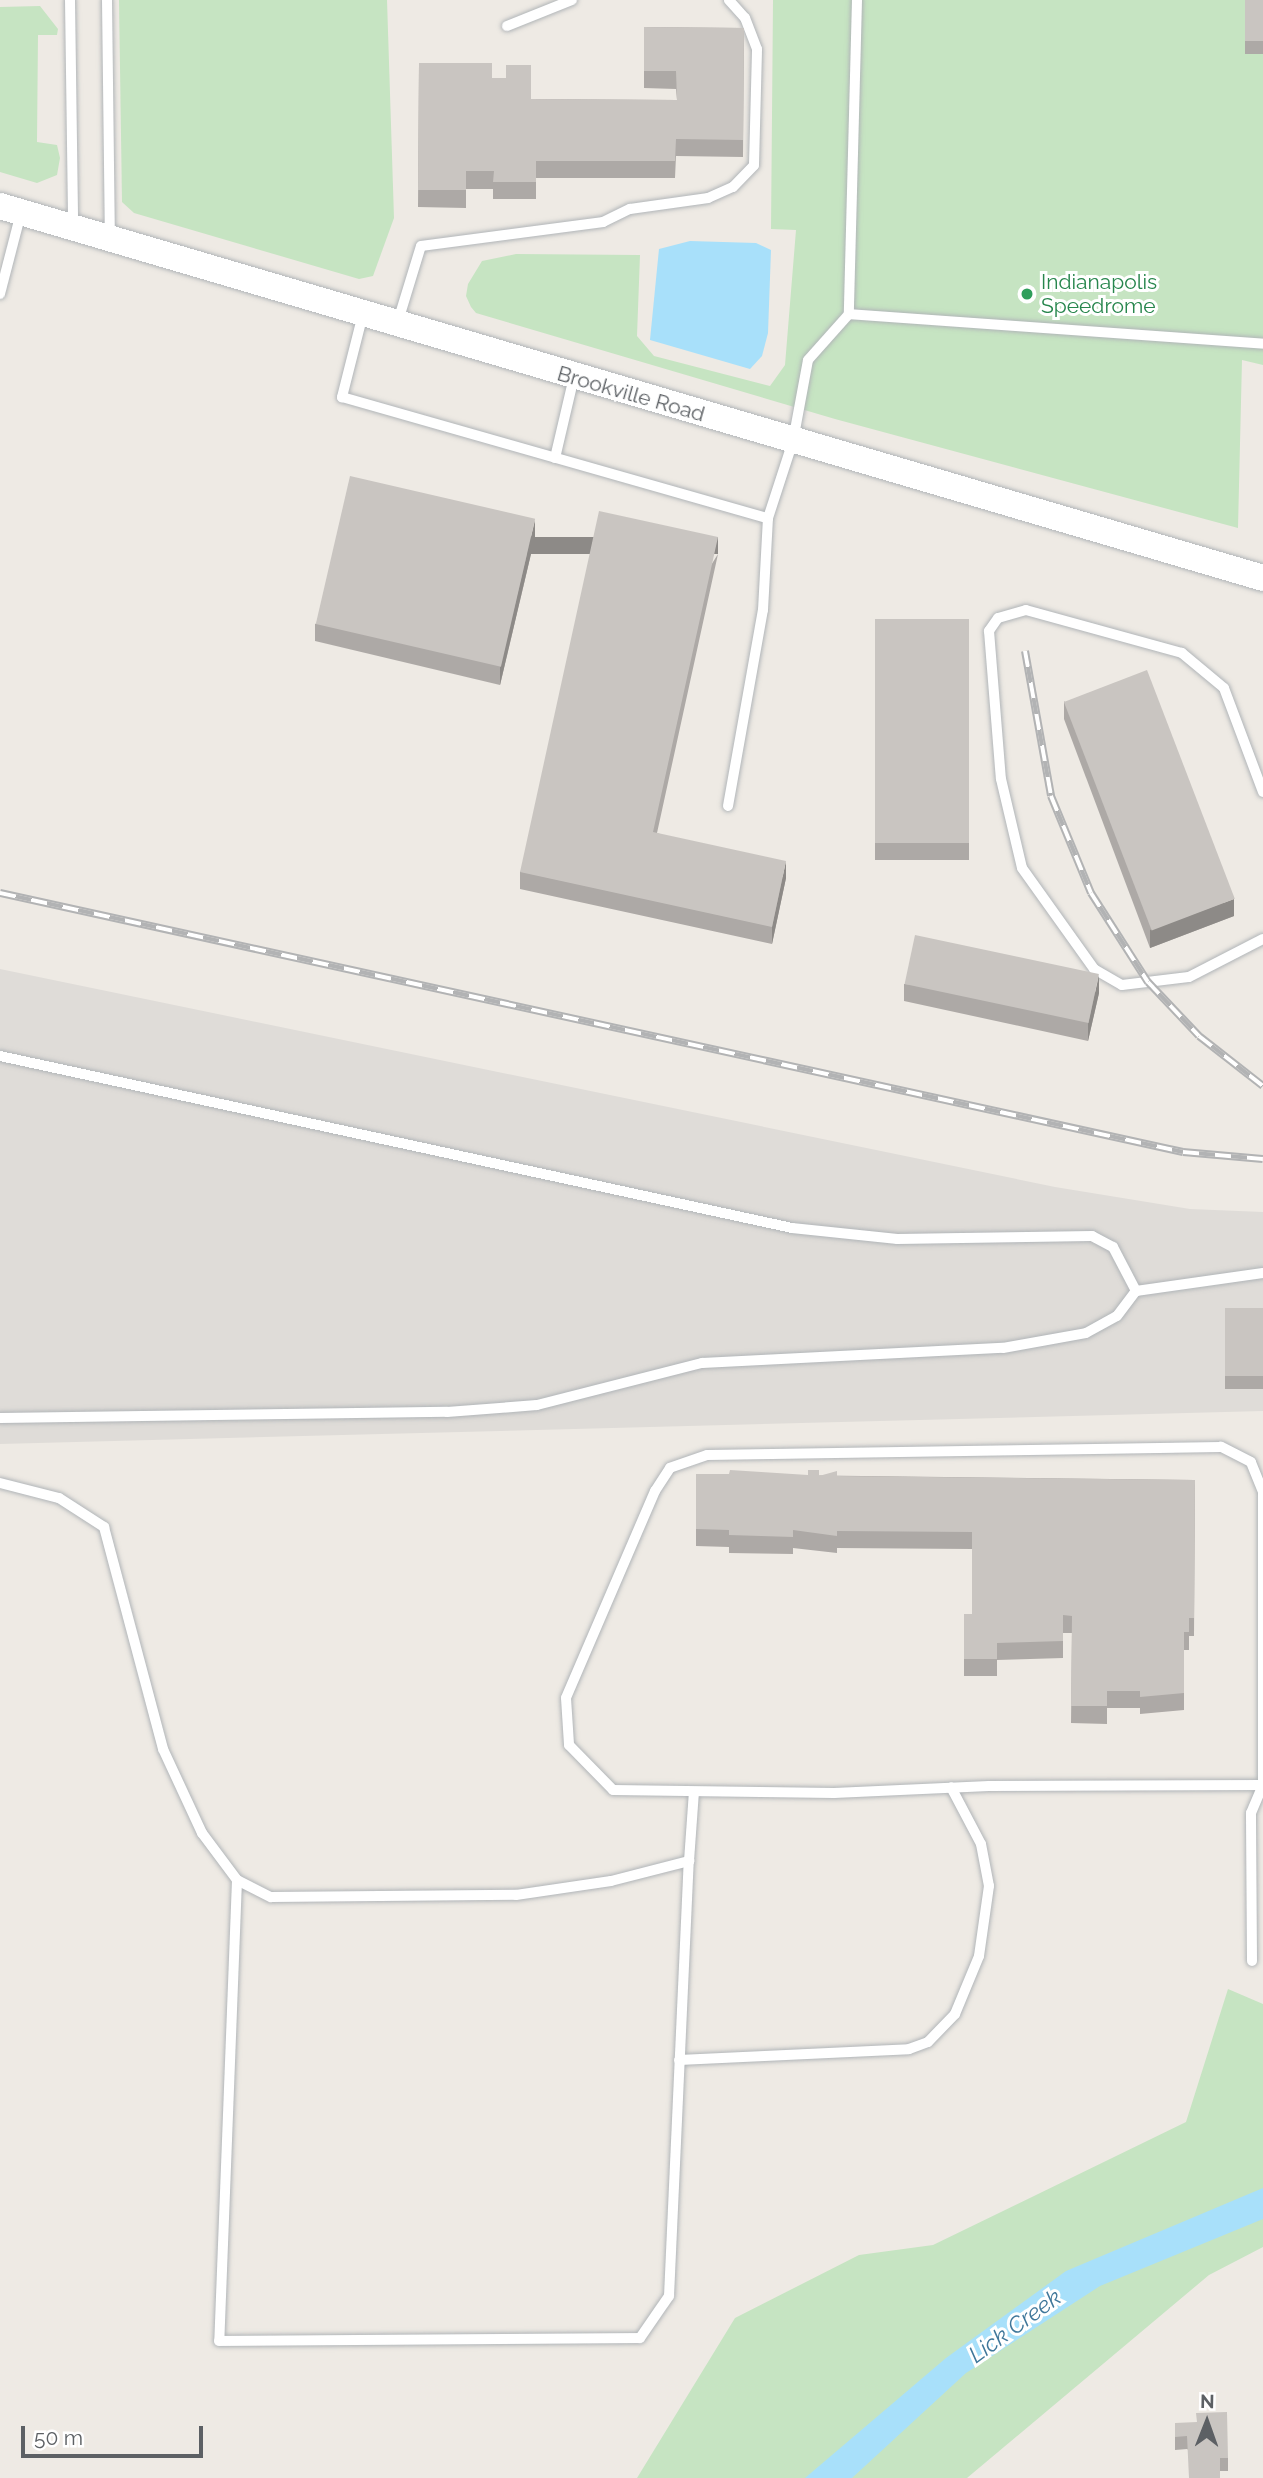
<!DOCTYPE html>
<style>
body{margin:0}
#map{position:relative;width:1263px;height:2478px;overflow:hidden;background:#eeeae4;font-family:Raleway,sans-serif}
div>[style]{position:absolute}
.industrial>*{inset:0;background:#dfdcd8}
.green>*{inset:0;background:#c6e4c2}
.water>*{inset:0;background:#a8e0fa}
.roads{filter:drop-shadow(0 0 2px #b1b5b8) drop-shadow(0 0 2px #b1b5b8)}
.lane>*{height:10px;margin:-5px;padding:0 5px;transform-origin:5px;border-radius:5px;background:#fff}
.secondary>*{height:26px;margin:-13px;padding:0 13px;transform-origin:13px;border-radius:13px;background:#fff}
.rail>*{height:8px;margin-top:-4px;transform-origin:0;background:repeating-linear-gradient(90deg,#fff 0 16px,#b2b3b4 0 32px);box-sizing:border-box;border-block:2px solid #b2b3b4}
.wall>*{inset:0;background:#ada9a6;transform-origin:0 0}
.shaded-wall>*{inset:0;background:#8d8a87;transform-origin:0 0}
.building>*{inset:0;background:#c9c5c1;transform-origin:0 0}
.dots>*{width:19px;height:19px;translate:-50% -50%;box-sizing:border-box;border:4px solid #fff;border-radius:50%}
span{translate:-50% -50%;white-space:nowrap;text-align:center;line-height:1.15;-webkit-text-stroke:6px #fff;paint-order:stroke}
.leisure-label{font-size:21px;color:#27864d}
.left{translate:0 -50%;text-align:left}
.street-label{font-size:21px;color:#5c6064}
.water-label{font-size:23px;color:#3f779a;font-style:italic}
.north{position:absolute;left:1172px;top:2387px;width:70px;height:70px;-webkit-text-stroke:5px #fff;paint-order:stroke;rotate:1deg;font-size:19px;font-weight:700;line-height:28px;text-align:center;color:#5c6064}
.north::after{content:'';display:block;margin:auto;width:24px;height:32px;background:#5c6064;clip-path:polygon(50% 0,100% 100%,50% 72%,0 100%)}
.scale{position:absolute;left:21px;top:2426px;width:182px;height:32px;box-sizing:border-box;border:4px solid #5c6064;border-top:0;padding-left:9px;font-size:21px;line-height:24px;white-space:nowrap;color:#5c6064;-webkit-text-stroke:5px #fff;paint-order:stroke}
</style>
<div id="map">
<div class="industrial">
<div style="clip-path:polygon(0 969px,1055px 1187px,1190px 1209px,1263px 1212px,1263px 1411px,0 1444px)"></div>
</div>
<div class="green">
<div style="clip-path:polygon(119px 0,387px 0,394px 218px,373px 276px,359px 279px,134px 213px,122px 202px)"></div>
<div style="clip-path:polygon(773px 0,1263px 0,1263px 365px,1242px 360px,1238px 528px,835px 419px,476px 313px,471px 307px,466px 296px,468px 284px,482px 261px,516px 254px,640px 255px,637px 336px,654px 356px,770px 386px,785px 365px,796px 230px,771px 229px)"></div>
<div style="clip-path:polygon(40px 6px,58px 29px,57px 35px,38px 35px,37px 142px,57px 145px,60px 158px,57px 175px,37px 183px,0 172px,0 7px)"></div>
<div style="clip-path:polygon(1228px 1989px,1263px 2004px,1263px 2247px,1209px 2275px,967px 2478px,637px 2478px,735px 2318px,859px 2255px,933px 2245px,1186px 2122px)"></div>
</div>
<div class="water">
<div style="clip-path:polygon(690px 241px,756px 243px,771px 250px,768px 333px,762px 356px,750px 369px,650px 340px,659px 249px)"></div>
<div style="clip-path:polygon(1263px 2188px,1263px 2219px,1100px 2286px,966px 2373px,852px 2478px,805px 2478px,946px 2358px,1066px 2271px)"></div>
</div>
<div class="roads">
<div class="lane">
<div style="left:70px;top:0;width:227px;rotate:89.2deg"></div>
<div style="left:107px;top:0;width:235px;rotate:89.3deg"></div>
<div style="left:857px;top:0;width:314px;rotate:91.5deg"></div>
<div style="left:849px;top:314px;width:415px;rotate:4.1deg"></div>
<div style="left:507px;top:26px;width:70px;rotate:-21.8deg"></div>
<div style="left:0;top:294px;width:84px;rotate:-75.5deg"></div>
<div style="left:363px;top:314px;width:86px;rotate:104.2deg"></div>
<div style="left:342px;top:397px;width:443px;rotate:15.9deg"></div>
<div style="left:768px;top:518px;width:81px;rotate:-72deg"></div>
<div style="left:793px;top:441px;width:82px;rotate:-79.5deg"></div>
<div style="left:808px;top:360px;width:62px;rotate:-48.3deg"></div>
<div style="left:398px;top:321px;width:78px;rotate:-73deg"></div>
<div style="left:421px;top:246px;width:184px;rotate:-7.5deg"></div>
<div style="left:603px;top:222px;width:30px;rotate:-26deg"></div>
<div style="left:630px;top:209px;width:79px;rotate:-8deg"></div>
<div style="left:708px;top:198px;width:27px;rotate:-24deg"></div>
<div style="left:733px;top:187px;width:30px;rotate:-46deg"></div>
<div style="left:754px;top:165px;width:116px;rotate:-88.5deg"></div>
<div style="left:757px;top:49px;width:33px;rotate:-111deg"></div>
<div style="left:745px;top:18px;width:24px;rotate:-132deg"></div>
<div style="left:555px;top:458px;width:83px;rotate:-76.8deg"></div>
<div style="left:1263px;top:792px;width:111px;rotate:-110.6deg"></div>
<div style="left:1224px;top:688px;width:55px;rotate:-140.2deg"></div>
<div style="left:1182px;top:653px;width:162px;rotate:-164.6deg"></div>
<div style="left:1026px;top:610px;width:29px;rotate:164deg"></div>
<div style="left:998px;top:618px;width:16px;rotate:125deg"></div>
<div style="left:989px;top:631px;width:148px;rotate:85.4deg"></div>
<div style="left:1001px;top:779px;width:91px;rotate:76.7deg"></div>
<div style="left:1022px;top:868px;width:124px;rotate:54.5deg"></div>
<div style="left:1094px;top:969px;width:32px;rotate:30deg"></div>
<div style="left:1122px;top:985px;width:67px;rotate:-6.8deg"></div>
<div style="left:1189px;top:977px;width:83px;rotate:-27.2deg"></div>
<div style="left:728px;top:806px;width:199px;rotate:-79.9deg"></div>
<div style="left:763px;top:610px;width:92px;rotate:-86.9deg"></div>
<div style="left:0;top:1056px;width:810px;rotate:12.25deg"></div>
<div style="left:792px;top:1228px;width:106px;rotate:6deg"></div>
<div style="left:897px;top:1239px;width:195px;rotate:-0.9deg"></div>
<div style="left:1092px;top:1236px;width:24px;rotate:28deg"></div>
<div style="left:1113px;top:1247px;width:50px;rotate:62.4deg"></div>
<div style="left:0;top:1418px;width:447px;rotate:-0.8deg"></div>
<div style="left:447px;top:1412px;width:90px;rotate:-4.4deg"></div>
<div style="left:537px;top:1405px;width:170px;rotate:-14.3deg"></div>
<div style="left:702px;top:1363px;width:301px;rotate:-2.9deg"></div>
<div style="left:1003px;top:1348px;width:84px;rotate:-10.2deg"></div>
<div style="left:1086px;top:1333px;width:35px;rotate:-29deg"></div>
<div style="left:1117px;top:1316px;width:31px;rotate:-53deg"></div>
<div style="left:1136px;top:1291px;width:128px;rotate:-8.1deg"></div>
<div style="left:0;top:1483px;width:61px;rotate:14.3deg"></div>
<div style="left:59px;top:1498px;width:54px;rotate:32.8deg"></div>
<div style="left:104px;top:1527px;width:230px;rotate:75.1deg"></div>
<div style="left:163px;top:1749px;width:93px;rotate:65.1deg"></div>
<div style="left:202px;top:1833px;width:59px;rotate:53.3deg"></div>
<div style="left:237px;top:1880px;width:38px;rotate:27deg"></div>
<div style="left:271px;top:1897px;width:245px;rotate:-0.5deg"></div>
<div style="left:516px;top:1895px;width:96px;rotate:-8.4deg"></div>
<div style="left:611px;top:1881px;width:81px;rotate:-14.4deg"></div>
<div style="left:689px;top:1861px;width:69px;rotate:-85.9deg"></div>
<div style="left:237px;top:1880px;width:461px;rotate:92.2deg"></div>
<div style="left:219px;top:2341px;width:421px;rotate:-0.4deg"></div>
<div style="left:640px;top:2338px;width:51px;rotate:-55.4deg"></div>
<div style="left:669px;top:2296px;width:435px;rotate:-87.4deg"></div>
<div style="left:1252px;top:1961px;width:148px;rotate:-90.4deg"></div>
<div style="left:1251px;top:1813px;width:30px;rotate:-67deg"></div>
<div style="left:1263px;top:1785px;width:293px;rotate:-90deg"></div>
<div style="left:1263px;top:1492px;width:32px;rotate:-112deg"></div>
<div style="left:1251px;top:1462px;width:34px;rotate:-153deg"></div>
<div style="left:1221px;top:1447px;width:514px;rotate:179.11deg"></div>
<div style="left:707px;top:1455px;width:39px;rotate:161deg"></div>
<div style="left:670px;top:1468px;width:27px;rotate:123deg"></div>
<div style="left:655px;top:1491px;width:225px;rotate:113.3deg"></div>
<div style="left:566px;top:1698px;width:47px;rotate:86.3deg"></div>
<div style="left:569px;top:1745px;width:63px;rotate:45.6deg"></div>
<div style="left:613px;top:1790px;width:221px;rotate:0.8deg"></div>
<div style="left:834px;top:1793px;width:155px;rotate:-2.6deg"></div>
<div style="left:989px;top:1786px;width:274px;rotate:-0.2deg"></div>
<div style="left:679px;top:2060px;width:230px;rotate:-2.7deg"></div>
<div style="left:909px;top:2049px;width:20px;rotate:-20deg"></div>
<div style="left:928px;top:2042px;width:39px;rotate:-46deg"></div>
<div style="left:955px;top:2014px;width:63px;rotate:-67.5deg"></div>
<div style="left:979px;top:1956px;width:71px;rotate:-81.9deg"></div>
<div style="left:989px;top:1886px;width:43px;rotate:-100.8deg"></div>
<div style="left:981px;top:1844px;width:64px;rotate:-117.8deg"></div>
</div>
<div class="secondary">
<div style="left:0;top:206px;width:1317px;rotate:16.41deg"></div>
</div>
</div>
<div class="rail">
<div style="left:1025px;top:651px;width:147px;rotate:79.8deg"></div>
<div style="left:1051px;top:796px;width:105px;rotate:67.6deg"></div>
<div style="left:1091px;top:893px;width:106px;rotate:57.4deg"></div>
<div style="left:1148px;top:982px;width:74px;rotate:46.6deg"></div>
<div style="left:1199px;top:1036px;width:81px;rotate:38deg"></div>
<div style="left:0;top:893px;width:1211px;rotate:12.35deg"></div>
<div style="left:1183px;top:1152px;width:80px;rotate:5deg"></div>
</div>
<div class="wall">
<div style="left:1245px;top:0;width:18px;height:54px"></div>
<div style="clip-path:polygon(644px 27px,744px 28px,743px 157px,676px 156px,675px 178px,536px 178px,536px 199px,493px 199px,493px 189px,466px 189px,466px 208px,418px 207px,419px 63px,492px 78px,531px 99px,677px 100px,676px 89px,644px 88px)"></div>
<div style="clip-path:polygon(535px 537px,500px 685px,315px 641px,315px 624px)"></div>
<div style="clip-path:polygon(718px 554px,657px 833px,786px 878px,772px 944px,520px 889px,520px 872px)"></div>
<div style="left:875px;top:619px;width:94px;height:241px"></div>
<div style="clip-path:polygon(1064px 701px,1234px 916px,1150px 948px,1064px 719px)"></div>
<div style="clip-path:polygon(904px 984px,1099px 993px,1088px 1041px,904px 1001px)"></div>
<div style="left:1263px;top:1308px;width:81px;height:38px;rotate:90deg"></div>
<div style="clip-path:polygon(696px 1474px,1195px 1480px,1194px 1636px,1189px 1636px,1189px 1650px,1184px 1650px,1184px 1710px,1140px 1714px,1140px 1708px,1107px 1708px,1107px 1724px,1071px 1723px,1072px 1633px,1063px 1633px,1063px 1658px,997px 1660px,997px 1676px,964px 1676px,964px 1614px,972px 1614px,972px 1549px,837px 1548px,837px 1553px,793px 1548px,793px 1554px,729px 1553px,729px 1547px,696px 1546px)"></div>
<div style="clip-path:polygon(1175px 2423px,1228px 2458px,1228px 2471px,1220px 2471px,1187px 2449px,1175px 2450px)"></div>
</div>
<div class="shaded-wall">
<div style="clip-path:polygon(535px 520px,535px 537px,500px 685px,500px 667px)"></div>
<div style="left:718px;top:537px;width:17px;height:302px;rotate:90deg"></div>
<div style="clip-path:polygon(786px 861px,786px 878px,772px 944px,772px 927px)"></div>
<div style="clip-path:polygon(1234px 899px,1234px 916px,1150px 948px,1150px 930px)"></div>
<div style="clip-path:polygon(1099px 975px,1099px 993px,1088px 1041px,1088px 1024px)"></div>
</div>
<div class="building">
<div style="left:1245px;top:0;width:18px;height:41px"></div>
<div style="clip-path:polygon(644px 27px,744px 28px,743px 140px,676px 139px,675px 161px,536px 161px,536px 182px,493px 182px,494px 171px,466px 171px,466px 190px,418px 190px,419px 63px,492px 63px,492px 78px,506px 78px,506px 65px,531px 65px,531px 99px,677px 100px,676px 71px,644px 71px)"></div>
<div style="left:350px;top:476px;width:190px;height:152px;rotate:13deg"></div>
<div style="clip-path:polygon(599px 511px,718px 537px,653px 832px,786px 861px,772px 927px,520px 872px)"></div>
<div style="left:875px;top:619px;width:94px;height:224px"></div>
<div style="left:1147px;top:670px;width:245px;height:89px;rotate:69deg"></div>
<div style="left:915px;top:935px;width:188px;height:50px;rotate:12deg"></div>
<div style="left:1263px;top:1308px;width:68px;height:38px;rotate:90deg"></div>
<div style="clip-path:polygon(730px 1470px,808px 1475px,808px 1470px,819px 1470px,819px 1476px,837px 1471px,837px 1476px,1195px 1480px,1194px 1618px,1189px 1618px,1189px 1632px,1184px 1632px,1184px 1693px,1140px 1697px,1140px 1691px,1107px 1691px,1107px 1706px,1071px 1706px,1072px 1616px,1063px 1615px,1063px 1641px,997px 1643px,997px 1659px,964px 1659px,964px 1614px,972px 1614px,972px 1532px,837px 1531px,837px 1536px,793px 1530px,793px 1537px,729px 1535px,729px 1530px,696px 1529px,696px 1474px,729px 1474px)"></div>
<div style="clip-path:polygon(1227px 2412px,1228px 2458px,1220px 2458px,1220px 2478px,1189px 2478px,1187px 2436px,1175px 2437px,1175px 2423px,1197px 2422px,1196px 2413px)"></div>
</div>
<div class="dots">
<div style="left:1027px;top:294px;background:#2e9e5b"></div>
</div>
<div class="leisure-label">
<span class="left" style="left:1041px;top:294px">Indianapolis<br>Speedrome</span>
</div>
<div class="street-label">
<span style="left:631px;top:394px;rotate:16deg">Brookville Road</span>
</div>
<div class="water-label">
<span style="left:1015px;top:2326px;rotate:-36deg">Lick Creek</span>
</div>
<div class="north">N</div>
<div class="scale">50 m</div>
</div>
